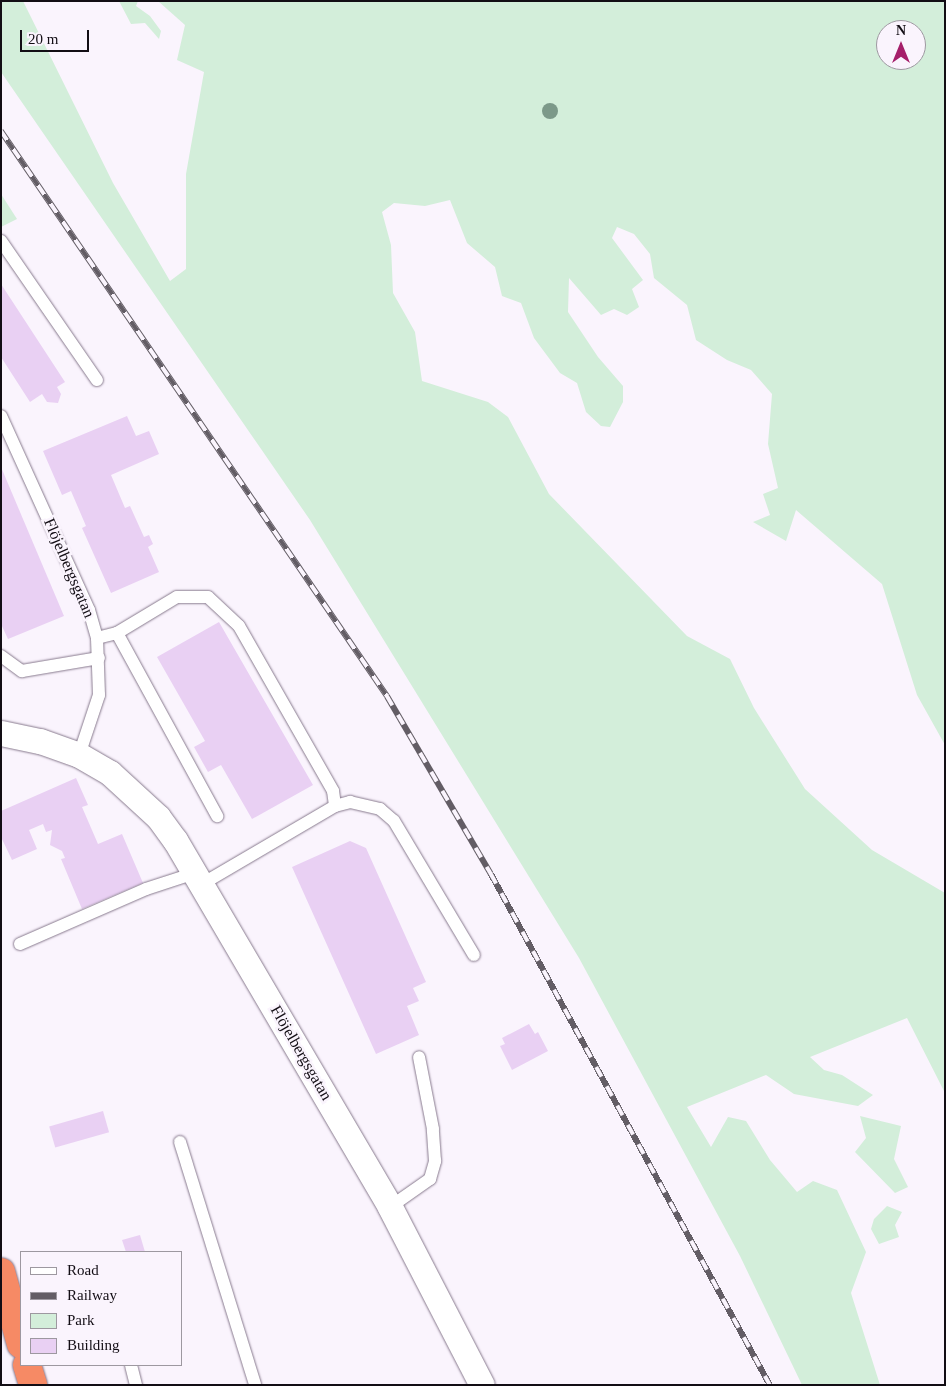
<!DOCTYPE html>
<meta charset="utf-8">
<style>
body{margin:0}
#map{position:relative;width:946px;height:1386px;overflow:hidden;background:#faf4fd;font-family:"Times New Roman",serif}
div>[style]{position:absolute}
.green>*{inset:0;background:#d3eeda}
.building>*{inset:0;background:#e9d0f3;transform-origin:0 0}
.roads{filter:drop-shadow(0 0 1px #887a8e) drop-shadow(0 0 1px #887a8e)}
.service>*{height:12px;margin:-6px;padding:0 6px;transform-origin:6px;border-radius:6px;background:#fff}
.minor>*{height:25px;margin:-12.5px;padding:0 12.5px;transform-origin:12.5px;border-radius:12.5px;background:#fff}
.motorway>*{height:28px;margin:-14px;padding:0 14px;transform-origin:14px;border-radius:14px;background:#f68a65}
.rail>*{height:5.5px;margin-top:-2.75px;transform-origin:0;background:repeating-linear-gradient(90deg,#faf4fd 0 11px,#635d65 0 22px);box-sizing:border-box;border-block:1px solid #635d65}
.trees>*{width:16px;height:16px;margin:-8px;border-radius:50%;background:#7c9989}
span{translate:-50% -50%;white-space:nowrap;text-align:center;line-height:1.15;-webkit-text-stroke:5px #faf4fd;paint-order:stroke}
.street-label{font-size:16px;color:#120d14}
.frame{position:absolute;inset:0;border:2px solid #120d14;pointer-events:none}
.legend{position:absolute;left:20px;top:1251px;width:162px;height:115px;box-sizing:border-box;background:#faf4fd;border:1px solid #9d98a0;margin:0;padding:6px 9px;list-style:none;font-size:15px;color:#120d14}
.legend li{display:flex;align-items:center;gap:10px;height:25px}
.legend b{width:25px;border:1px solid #9d98a0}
.north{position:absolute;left:876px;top:20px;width:50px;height:50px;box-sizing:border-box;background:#faf4fd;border:1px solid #9d98a0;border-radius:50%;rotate:0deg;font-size:14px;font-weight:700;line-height:20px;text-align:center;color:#120d14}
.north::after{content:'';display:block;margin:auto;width:18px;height:22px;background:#a51f6a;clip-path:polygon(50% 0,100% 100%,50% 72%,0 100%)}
.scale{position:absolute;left:20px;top:30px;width:69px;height:22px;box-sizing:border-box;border:2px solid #120d14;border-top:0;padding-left:6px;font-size:15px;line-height:18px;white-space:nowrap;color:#120d14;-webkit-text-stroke:4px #faf4fd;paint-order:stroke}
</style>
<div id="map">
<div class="green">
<div style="clip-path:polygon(evenodd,1px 1px,23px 1px,113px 183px,170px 281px,186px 269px,186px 174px,204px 72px,177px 60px,185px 25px,158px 1px,945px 1px,945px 745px,917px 695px,882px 584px,796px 510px,786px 541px,753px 522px,770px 515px,763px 494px,778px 488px,768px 444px,772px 394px,751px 370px,727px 360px,696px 340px,687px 305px,654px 278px,650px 254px,634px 234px,617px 227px,612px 238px,643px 280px,632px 289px,639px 307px,627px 315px,614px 309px,601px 315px,569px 278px,568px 312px,598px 357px,623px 386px,623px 402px,610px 427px,601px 426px,586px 412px,577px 383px,560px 373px,534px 338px,521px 303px,502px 296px,495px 267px,467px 243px,450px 200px,425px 206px,394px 203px,382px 212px,391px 245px,393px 293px,415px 332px,422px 381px,488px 402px,508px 417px,549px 494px,687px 636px,730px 659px,754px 708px,805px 789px,872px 850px,945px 893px,945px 1093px,907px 1018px,810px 1057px,824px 1070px,842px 1075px,873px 1095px,858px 1106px,794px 1094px,766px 1075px,687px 1107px,711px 1147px,728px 1117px,746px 1121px,770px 1160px,797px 1192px,813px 1181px,837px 1190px,866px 1252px,851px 1293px,880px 1385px,802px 1385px,740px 1256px,579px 958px,310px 520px,1px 72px,1px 1px,886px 30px,916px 30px,916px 60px,886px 60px,886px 30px)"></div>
<div style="clip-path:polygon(119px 1px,138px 1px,136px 6px,150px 16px,161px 31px,159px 39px,145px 23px,131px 24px)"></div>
<div style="clip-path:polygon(1px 194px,17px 219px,1px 227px)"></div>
<div style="clip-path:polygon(860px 1116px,901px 1126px,894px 1159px,908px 1187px,895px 1193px,855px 1152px,866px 1138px)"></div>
<div style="clip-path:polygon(887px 1206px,902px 1212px,895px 1225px,899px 1237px,879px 1244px,871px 1229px,874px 1219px)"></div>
</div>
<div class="building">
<div style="clip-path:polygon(1px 284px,65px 382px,57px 387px,61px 394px,58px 403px,47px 402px,42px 394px,30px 402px,1px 357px)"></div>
<div style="clip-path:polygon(127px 416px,136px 436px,149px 431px,159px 454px,111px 475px,125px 508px,130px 506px,144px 537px,149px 535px,153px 544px,148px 547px,159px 572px,111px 593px,82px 528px,86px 526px,71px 491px,62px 495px,43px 451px)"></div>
<div style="clip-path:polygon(1px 467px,64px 616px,8px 639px,1px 624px)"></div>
<div style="clip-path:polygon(219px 622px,313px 785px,252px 819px,221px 765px,208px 772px,194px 747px,205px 741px,157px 657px)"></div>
<div style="clip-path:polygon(76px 778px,88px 805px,82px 807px,98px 844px,122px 834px,143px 883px,82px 909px,61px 859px,65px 858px,62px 851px,50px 845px,52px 830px,46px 832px,43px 824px,29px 830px,37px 849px,12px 860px,1px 837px,1px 811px)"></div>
<div style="clip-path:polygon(350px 841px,366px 848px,426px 982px,413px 988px,419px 1001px,407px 1006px,419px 1035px,376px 1054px,292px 867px)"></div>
<div style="clip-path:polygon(529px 1024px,535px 1034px,538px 1032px,548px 1051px,512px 1070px,500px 1046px,505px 1044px,502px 1038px)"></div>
<div style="left:103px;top:1111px;width:22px;height:56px;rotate:74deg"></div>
<div style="clip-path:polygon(140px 1235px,145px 1252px,126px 1252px,122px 1240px)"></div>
</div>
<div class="roads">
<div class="service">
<div style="left:1px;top:241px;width:169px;rotate:55.4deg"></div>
<div style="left:1px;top:416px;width:213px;rotate:65.6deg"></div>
<div style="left:89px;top:610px;width:29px;rotate:74deg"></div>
<div style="left:97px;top:638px;width:57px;rotate:88deg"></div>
<div style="left:99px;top:695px;width:63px;rotate:108.4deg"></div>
<div style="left:117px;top:633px;width:209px;rotate:61.3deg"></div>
<div style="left:97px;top:638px;width:21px;rotate:-14deg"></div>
<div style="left:117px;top:633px;width:70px;rotate:-31deg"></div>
<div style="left:177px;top:597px;width:31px"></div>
<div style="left:208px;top:597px;width:42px;rotate:43.1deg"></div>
<div style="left:239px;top:626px;width:190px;rotate:60.3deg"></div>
<div style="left:333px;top:791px;width:15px;rotate:82deg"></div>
<div style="left:1px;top:656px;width:26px;rotate:36deg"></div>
<div style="left:22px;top:671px;width:78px;rotate:-9.6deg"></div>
<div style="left:202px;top:884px;width:154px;rotate:-30.4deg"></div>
<div style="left:335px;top:806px;width:16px;rotate:-15deg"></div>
<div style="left:350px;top:802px;width:31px;rotate:13deg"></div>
<div style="left:380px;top:809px;width:18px;rotate:41deg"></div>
<div style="left:394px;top:821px;width:156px;rotate:59.2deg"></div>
<div style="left:20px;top:944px;width:137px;rotate:-23.6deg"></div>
<div style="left:146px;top:889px;width:52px;rotate:-18.1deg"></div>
<div style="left:180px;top:1142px;width:254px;rotate:72.8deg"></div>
<div style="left:390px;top:1207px;width:49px;rotate:-35deg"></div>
<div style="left:430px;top:1179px;width:19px;rotate:-74deg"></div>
<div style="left:435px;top:1161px;width:32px;rotate:-94deg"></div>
<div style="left:433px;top:1129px;width:73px;rotate:-101deg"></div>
<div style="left:131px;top:1365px;width:21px;rotate:76deg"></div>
</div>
<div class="minor">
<div style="left:1px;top:733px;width:40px;rotate:12deg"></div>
<div style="left:40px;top:741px;width:41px;rotate:19.7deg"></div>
<div style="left:79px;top:755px;width:36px;rotate:30deg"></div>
<div style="left:110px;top:773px;width:65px;rotate:42.5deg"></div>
<div style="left:158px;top:817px;width:29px;rotate:54deg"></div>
<div style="left:175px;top:840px;width:425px;rotate:59.6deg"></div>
<div style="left:390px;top:1207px;width:200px;rotate:62.7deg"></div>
</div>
<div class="motorway">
<div style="left:1px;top:1272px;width:75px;rotate:74.5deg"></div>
<div style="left:27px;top:1365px;width:21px;rotate:73deg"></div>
</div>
</div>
<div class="rail">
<div style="left:1px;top:131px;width:684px;rotate:55.66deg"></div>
<div style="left:387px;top:696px;width:206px;rotate:59.7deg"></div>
<div style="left:491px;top:874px;width:582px;rotate:61.37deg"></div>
</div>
<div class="trees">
<div style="left:550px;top:111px"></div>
</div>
<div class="street-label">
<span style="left:69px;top:568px;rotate:67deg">Flöjelbergsgatan</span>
<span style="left:301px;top:1053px;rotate:60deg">Flöjelbergsgatan</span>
</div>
<div class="frame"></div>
<ul class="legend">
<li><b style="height:6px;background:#fff"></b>Road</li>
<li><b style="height:6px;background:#635d65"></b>Railway</li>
<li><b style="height:14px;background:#d3eeda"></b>Park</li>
<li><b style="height:14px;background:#e9d0f3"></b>Building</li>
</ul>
<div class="north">N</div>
<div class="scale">20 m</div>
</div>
